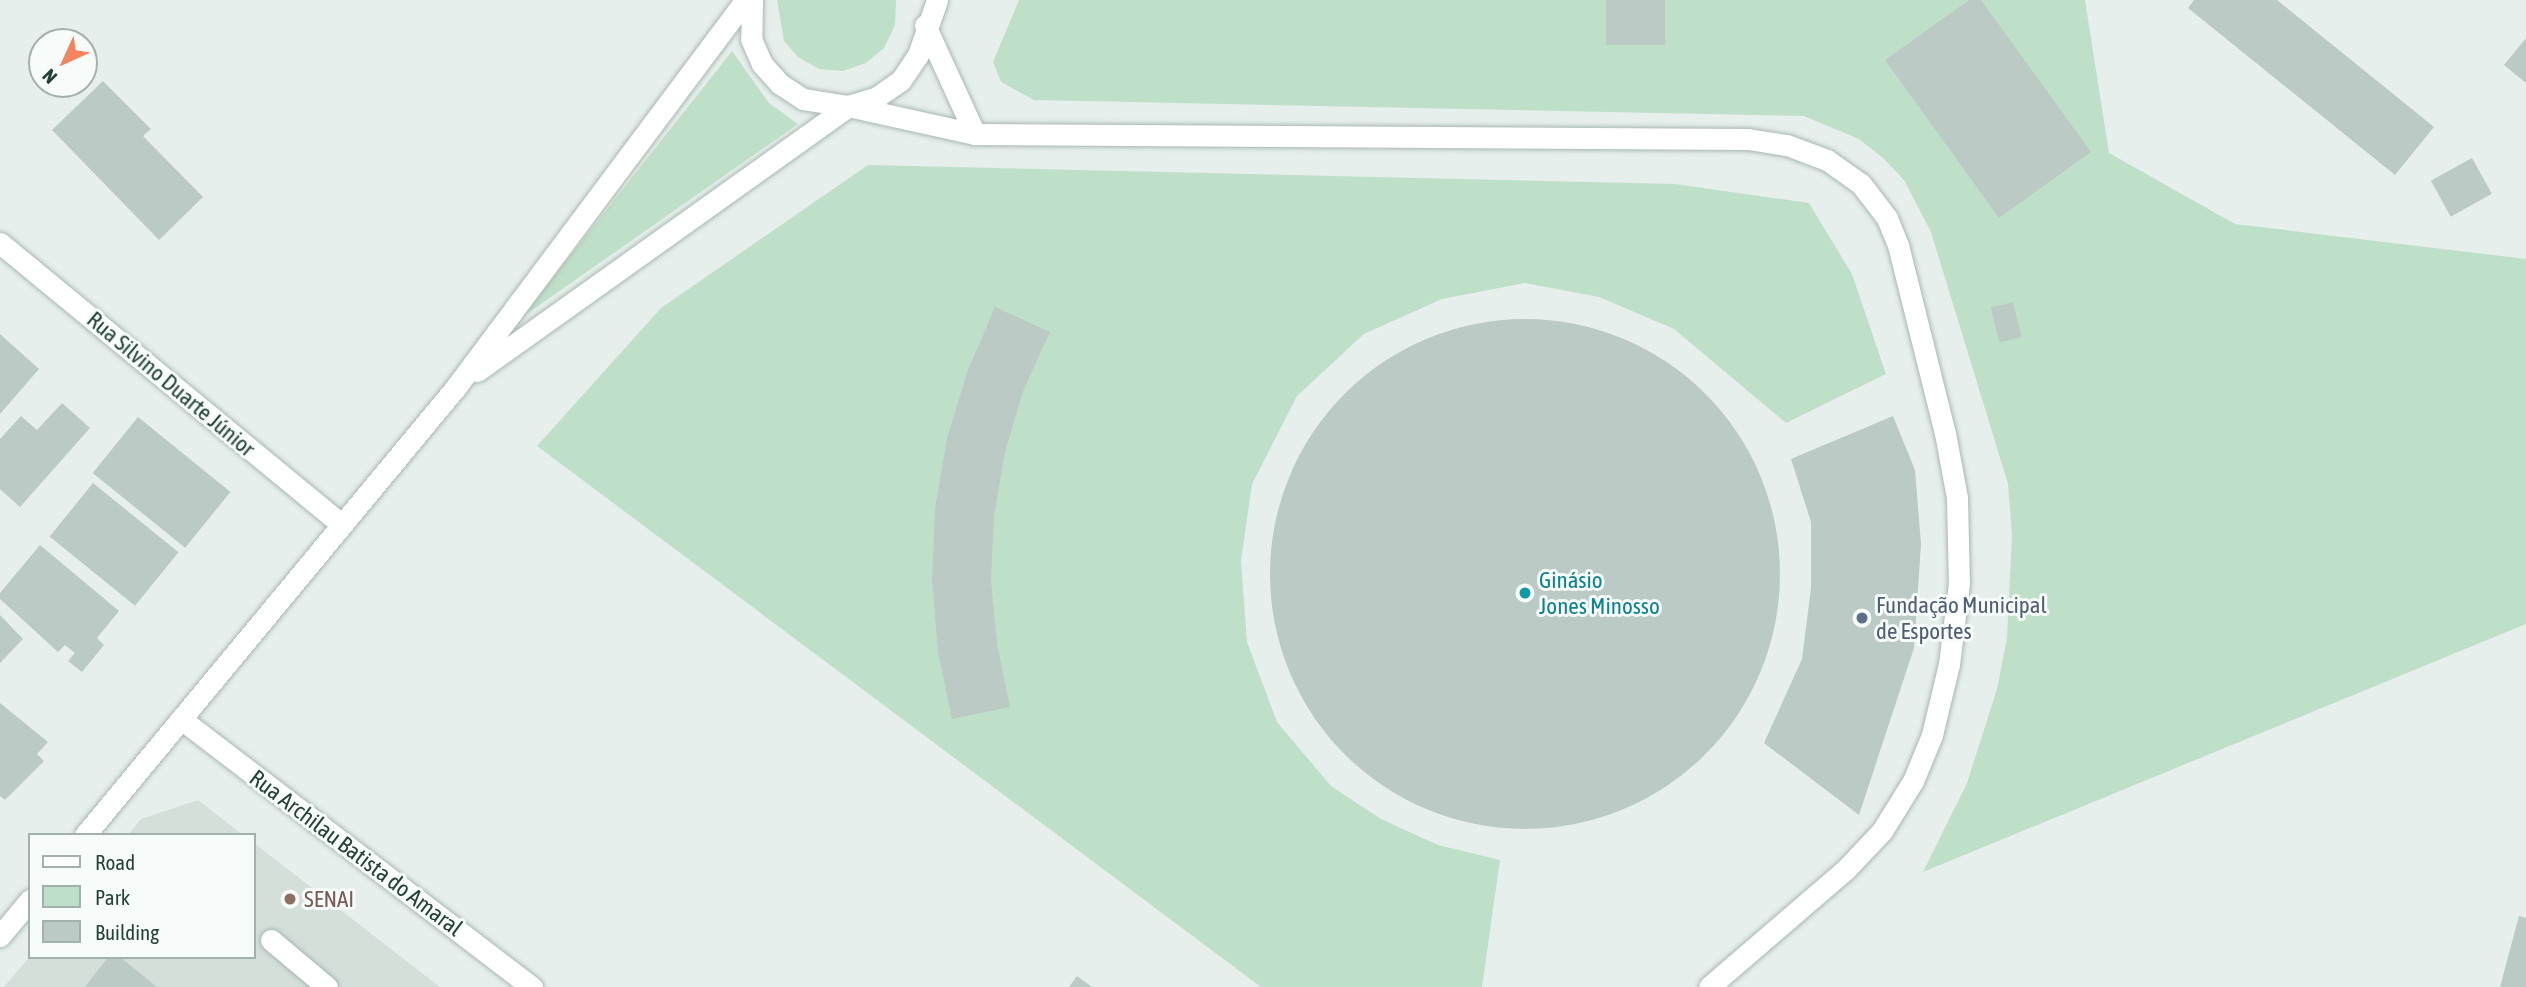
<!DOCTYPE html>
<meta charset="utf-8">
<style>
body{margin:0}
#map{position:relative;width:2526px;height:987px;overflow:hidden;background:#e6efeb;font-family:"Asap Condensed",sans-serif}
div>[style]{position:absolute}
.built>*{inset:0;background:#d4dfda}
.green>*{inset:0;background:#bfe0c8}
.building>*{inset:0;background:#bbcac4;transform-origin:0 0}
.round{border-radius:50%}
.roads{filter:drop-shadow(0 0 2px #a8b8b2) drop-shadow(0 0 2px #a8b8b2)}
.service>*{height:21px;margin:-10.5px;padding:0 10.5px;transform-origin:10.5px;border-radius:10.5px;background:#fff}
.minor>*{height:21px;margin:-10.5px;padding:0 10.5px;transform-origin:10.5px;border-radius:10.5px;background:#fff}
.tertiary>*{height:21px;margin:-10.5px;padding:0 10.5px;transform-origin:10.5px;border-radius:10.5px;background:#fff}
.secondary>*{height:21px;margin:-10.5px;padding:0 10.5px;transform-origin:10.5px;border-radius:10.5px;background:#fff}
.dots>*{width:19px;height:19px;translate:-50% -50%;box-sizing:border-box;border:4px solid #f7fbf9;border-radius:50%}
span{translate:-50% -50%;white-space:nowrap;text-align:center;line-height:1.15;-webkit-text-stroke:6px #f7fbf9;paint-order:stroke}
.street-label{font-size:23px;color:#24423a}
.culture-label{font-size:23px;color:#0d838f}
.left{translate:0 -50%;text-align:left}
.service-label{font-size:23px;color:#4e5e75}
.education-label{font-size:23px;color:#785e54}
.legend{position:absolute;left:28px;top:833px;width:228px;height:126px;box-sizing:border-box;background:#f7fbf9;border:2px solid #a3b1ad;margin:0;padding:9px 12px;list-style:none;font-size:21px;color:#24423a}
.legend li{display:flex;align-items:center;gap:14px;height:35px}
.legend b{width:35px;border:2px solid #a3b1ad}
.north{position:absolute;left:28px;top:28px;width:70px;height:70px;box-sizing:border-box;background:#f7fbf9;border:2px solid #a3b1ad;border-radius:50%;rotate:225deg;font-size:19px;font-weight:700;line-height:28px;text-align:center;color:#24423a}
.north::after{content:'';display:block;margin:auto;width:24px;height:32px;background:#f4845f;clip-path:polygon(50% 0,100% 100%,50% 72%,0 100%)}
</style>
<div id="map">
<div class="built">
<div style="clip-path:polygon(198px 800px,243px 835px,128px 835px,141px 819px)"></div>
<div style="clip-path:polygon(254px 843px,440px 987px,4px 987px,30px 956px,254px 957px)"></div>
</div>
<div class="green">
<div style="clip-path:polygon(777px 0,896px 0,895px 25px,884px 48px,866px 63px,843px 71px,819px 69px,798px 57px,784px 41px)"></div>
<div style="clip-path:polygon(1019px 0,2085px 0,2109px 153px,2235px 224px,2526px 259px,2526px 624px,1923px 872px,1967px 783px,1997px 689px,2007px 638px,2012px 535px,2008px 484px,1931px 232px,1904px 180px,1883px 158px,1859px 139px,1804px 116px,1034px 100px,1001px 82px,993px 62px)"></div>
<div style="clip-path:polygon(732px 51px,769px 103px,798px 124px,521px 318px)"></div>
<div style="clip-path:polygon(868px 165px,1675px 184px,1809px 203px,1852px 274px,1886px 374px,1786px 423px,1674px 329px,1599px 297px,1525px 283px,1442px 299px,1364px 334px,1297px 396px,1252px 484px,1241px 561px,1247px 642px,1277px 722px,1331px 786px,1381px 819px,1438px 845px,1500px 860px,1482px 987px,1261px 987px,537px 446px,661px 308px)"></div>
</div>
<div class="building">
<div style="left:1606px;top:0;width:59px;height:45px"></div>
<div style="clip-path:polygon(1969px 0,1981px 0,2091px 152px,1999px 218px,1885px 60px)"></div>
<div style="clip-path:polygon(2194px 0,2277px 0,2434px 127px,2395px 175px,2188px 8px)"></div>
<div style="clip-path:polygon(2526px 38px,2526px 83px,2504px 65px)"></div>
<div style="clip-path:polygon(103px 81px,151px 129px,143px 136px,203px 197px,159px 240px,52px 130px)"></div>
<div style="left:2472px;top:158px;width:41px;height:47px;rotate:61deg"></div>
<div style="left:2013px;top:302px;width:36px;height:23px;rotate:76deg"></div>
<div style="clip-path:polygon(995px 307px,1050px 332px,1023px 391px,1005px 452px,994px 516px,991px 580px,997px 644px,1010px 707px,952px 719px,938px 652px,932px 580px,935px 509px,947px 438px,968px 370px)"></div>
<div class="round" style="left:1270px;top:319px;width:510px;height:510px"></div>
<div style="clip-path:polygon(0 334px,39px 369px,0 414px)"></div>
<div style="clip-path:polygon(62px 403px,90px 428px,20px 507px,0 489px,0 439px,21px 416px,37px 430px)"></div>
<div style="clip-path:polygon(1893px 416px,1915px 470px,1921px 544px,1914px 648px,1859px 815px,1764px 743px,1802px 659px,1811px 588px,1811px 522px,1791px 459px)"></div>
<div style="left:138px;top:417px;width:119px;height:72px;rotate:39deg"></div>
<div style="left:93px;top:483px;width:110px;height:69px;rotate:39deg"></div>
<div style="clip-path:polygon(40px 545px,119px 611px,97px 638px,104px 645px,82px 672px,68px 661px,75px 653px,65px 645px,58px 652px,0 599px,0 593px)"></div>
<div style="clip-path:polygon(0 615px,23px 639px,0 663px)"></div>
<div style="clip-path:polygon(0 703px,48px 742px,37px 754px,44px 761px,5px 800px,0 796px)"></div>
<div style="clip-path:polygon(2519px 916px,2526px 918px,2526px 987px,2500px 987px)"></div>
<div style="clip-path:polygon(108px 957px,120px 957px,157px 987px,85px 987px)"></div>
<div style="clip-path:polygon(1077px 976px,1092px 987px,1069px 987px)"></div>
</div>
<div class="roads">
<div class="service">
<div style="left:271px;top:940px;width:73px;rotate:40deg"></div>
</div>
<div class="minor">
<div style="left:925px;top:25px;width:120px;rotate:65.4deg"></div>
<div style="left:848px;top:106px;width:130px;rotate:12.4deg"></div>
<div style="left:975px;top:134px;width:773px;rotate:0.37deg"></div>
<div style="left:1748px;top:139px;width:39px;rotate:9deg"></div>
<div style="left:1787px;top:145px;width:43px;rotate:20.6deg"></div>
<div style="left:1827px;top:160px;width:42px;rotate:35.2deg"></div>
<div style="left:1861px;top:184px;width:43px;rotate:52.6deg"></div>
<div style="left:1887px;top:218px;width:29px;rotate:68deg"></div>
<div style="left:1898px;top:245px;width:194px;rotate:76deg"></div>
<div style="left:1945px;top:433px;width:66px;rotate:79.5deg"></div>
<div style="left:1957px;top:498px;width:85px;rotate:88.7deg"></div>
<div style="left:1959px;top:583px;width:82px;rotate:97deg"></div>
<div style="left:1949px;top:664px;width:73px;rotate:103.5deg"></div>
<div style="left:1932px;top:735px;width:50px;rotate:112.4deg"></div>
<div style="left:1913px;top:781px;width:59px;rotate:121.8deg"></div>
<div style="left:1882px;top:831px;width:54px;rotate:133.5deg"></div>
<div style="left:1845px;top:870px;width:179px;rotate:139.3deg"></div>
<div style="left:181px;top:719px;width:442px;rotate:37.4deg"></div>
</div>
<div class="tertiary">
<div style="left:0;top:243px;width:443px;rotate:39.5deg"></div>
</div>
<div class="secondary">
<div style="left:752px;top:0;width:39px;rotate:91deg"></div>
<div style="left:751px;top:39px;width:27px;rotate:66deg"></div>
<div style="left:762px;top:64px;width:27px;rotate:48deg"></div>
<div style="left:780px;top:84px;width:27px;rotate:33deg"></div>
<div style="left:803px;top:99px;width:46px;rotate:8.8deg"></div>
<div style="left:848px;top:106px;width:30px;rotate:-17deg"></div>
<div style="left:877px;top:97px;width:29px;rotate:-35deg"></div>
<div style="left:901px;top:80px;width:30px;rotate:-56deg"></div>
<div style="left:918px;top:55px;width:58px;rotate:-70.9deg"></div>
<div style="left:477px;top:371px;width:456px;rotate:-35.5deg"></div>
<div style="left:85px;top:835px;width:582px;rotate:-50.37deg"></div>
<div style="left:456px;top:387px;width:483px;rotate:-53.2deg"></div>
<div style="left:0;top:936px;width:47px;rotate:-50.2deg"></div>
</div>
</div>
<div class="dots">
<div style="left:1525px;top:593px;background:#0f9aa8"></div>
<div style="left:1862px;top:618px;background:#5c6f8a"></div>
<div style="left:290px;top:899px;background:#8d6e63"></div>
</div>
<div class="street-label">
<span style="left:171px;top:384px;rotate:40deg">Rua Silvino Duarte Júnior</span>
<span style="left:356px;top:853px;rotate:37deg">Rua Archilau Batista do Amaral</span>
</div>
<div class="culture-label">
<span class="left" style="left:1539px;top:593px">Ginásio<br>Jones Minosso</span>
</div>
<div class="service-label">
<span class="left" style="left:1876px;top:618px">Fundação Municipal<br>de Esportes</span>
</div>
<div class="education-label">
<span class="left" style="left:304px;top:899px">SENAI</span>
</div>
<ul class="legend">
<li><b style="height:9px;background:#fff"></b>Road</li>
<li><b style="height:19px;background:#bfe0c8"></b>Park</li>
<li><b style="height:19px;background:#bbcac4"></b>Building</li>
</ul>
<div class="north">N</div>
</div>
